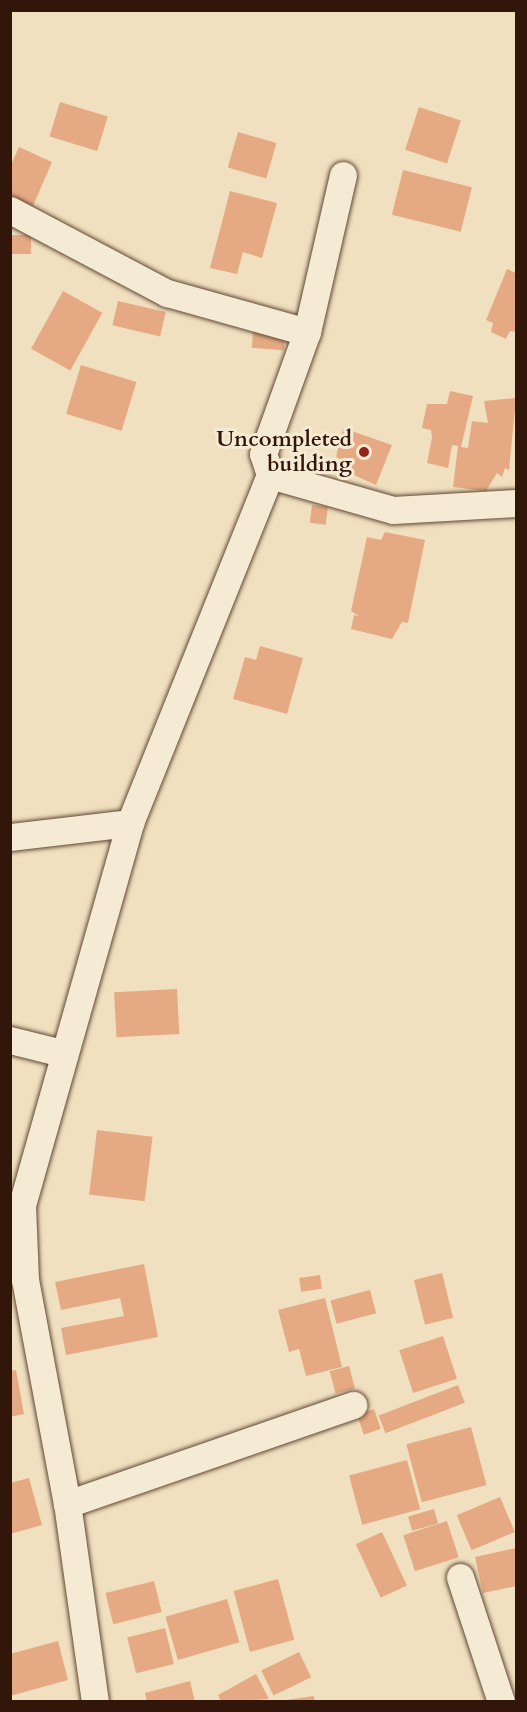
<!DOCTYPE html>
<style>
body{margin:0}
#map{position:relative;width:527px;height:1712px;overflow:hidden;background:#f0e0bf;font-family:Cardo,serif}
div>[style]{position:absolute}
.building>*{inset:0;background:#e5aa83;transform-origin:0 0}
.roads{filter:drop-shadow(0 0 2px #624836) drop-shadow(0 0 2px #624836)}
.minor>*{height:27px;margin:-13.5px;padding:0 13.5px;transform-origin:13.5px;border-radius:13.5px;background:#f5ebd5}
.dots>*{width:16px;height:16px;translate:-50% -50%;box-sizing:border-box;border:3px solid #f5ebd5;border-radius:50%}
span{translate:-50% -50%;white-space:nowrap;text-align:center;line-height:1.15;-webkit-text-stroke:6px #f5ebd5;paint-order:stroke}
.poi-label{font-size:22px;color:#321609;font-weight:700}
.right{translate:-100% -50%;text-align:right}
.frame{position:absolute;inset:0;border:12px solid #321609;pointer-events:none}
</style>
<div id="map">
<div class="building">
<div style="left:60px;top:102px;width:50px;height:36px;rotate:17deg"></div>
<div style="left:419px;top:107px;width:44px;height:45px;rotate:18deg"></div>
<div style="left:238px;top:132px;width:40px;height:37px;rotate:16deg"></div>
<div style="clip-path:polygon(19px 147px,52px 162px,33px 206px,10px 196px,10px 167px)"></div>
<div style="left:403px;top:170px;width:71px;height:46px;rotate:14deg"></div>
<div style="clip-path:polygon(230px 191px,277px 203px,262px 258px,243px 252px,237px 274px,210px 268px)"></div>
<div style="left:12px;top:235px;width:19px;height:19px"></div>
<div style="clip-path:polygon(507px 269px,516px 273px,516px 332px,510px 331px,506px 339px,491px 332px,493px 323px,486px 320px)"></div>
<div style="left:63px;top:291px;width:45px;height:66px;rotate:29deg"></div>
<div style="left:118px;top:301px;width:49px;height:25px;rotate:13deg"></div>
<div style="left:253px;top:331px;width:32px;height:17px;rotate:4deg"></div>
<div style="left:81px;top:365px;width:58px;height:51px;rotate:17deg"></div>
<div style="clip-path:polygon(450px 391px,473px 396px,461px 447px,468px 448px,472px 421px,488px 423px,484px 401px,516px 398px,509px 470px,505px 468px,502px 477px,497px 473px,486px 491px,453px 487px,458px 446px,452px 445px,448px 468px,427px 463px,432px 438px,431px 430px,422px 428px,427px 404px,447px 404px)"></div>
<div style="clip-path:polygon(343px 428px,392px 445px,376px 485px,349px 473px,350px 463px,336px 457px)"></div>
<div style="left:312px;top:505px;width:16px;height:18px;rotate:7deg"></div>
<div style="clip-path:polygon(385px 532px,425px 540px,408px 623px,402px 622px,392px 639px,351px 629px,354px 615px,359px 616px,351px 611px,367px 537px,381px 540px)"></div>
<div style="clip-path:polygon(260px 646px,303px 658px,287px 714px,233px 699px,245px 657px,256px 660px)"></div>
<div style="left:177px;top:989px;width:45px;height:63px;rotate:87deg"></div>
<div style="left:97px;top:1130px;width:56px;height:65px;rotate:7deg"></div>
<div style="clip-path:polygon(144px 1264px,158px 1337px,66px 1355px,61px 1328px,124px 1316px,120px 1298px,61px 1310px,55px 1282px)"></div>
<div style="left:442px;top:1273px;width:46px;height:29px;rotate:76deg"></div>
<div style="left:320px;top:1275px;width:14px;height:21px;rotate:82deg"></div>
<div style="left:370px;top:1290px;width:24px;height:41px;rotate:75deg"></div>
<div style="clip-path:polygon(325px 1298px,342px 1367px,306px 1376px,299px 1349px,289px 1352px,278px 1310px)"></div>
<div style="left:443px;top:1336px;width:45px;height:46px;rotate:72deg"></div>
<div style="left:349px;top:1366px;width:23px;height:20px;rotate:75deg"></div>
<div style="clip-path:polygon(16px 1370px,24px 1414px,10px 1417px,10px 1371px)"></div>
<div style="left:458px;top:1385px;width:19px;height:85px;rotate:69deg"></div>
<div style="left:374px;top:1409px;width:21px;height:18px;rotate:71deg"></div>
<div style="left:471px;top:1427px;width:60px;height:67px;rotate:75deg"></div>
<div style="left:407px;top:1460px;width:51px;height:60px;rotate:75deg"></div>
<div style="clip-path:polygon(29px 1478px,42px 1525px,10px 1534px,10px 1483px)"></div>
<div style="left:500px;top:1497px;width:38px;height:47px;rotate:67deg"></div>
<div style="left:434px;top:1509px;width:15px;height:27px;rotate:74deg"></div>
<div style="left:447px;top:1521px;width:38px;height:46px;rotate:72deg"></div>
<div style="left:382px;top:1532px;width:59px;height:29px;rotate:65deg"></div>
<div style="clip-path:polygon(516px 1548px,516px 1586px,483px 1593px,475px 1557px)"></div>
<div style="left:278px;top:1579px;width:63px;height:46px;rotate:75deg"></div>
<div style="left:154px;top:1581px;width:32px;height:50px;rotate:76deg"></div>
<div style="left:227px;top:1599px;width:45px;height:64px;rotate:74deg"></div>
<div style="left:165px;top:1628px;width:37px;height:39px;rotate:76deg"></div>
<div style="clip-path:polygon(58px 1641px,68px 1680px,10px 1696px,10px 1654px)"></div>
<div style="left:299px;top:1652px;width:28px;height:42px;rotate:64deg"></div>
<div style="clip-path:polygon(256px 1674px,269px 1699px,221px 1702px,218px 1695px)"></div>
<div style="clip-path:polygon(190px 1681px,195px 1702px,147px 1702px,145px 1693px)"></div>
<div style="clip-path:polygon(314px 1696px,315px 1702px,286px 1702px,286px 1700px)"></div>
</div>
<div class="roads">
<div class="minor">
<div style="left:10px;top:210px;width:178px;rotate:27.9deg"></div>
<div style="left:167px;top:293px;width:145px;rotate:15.6deg"></div>
<div style="left:270px;top:475px;width:22px;rotate:-108deg"></div>
<div style="left:263px;top:454px;width:130px;rotate:-70.2deg"></div>
<div style="left:307px;top:332px;width:161px;rotate:-77.1deg"></div>
<div style="left:10px;top:837px;width:121px;rotate:-6.7deg"></div>
<div style="left:10px;top:1040px;width:54px;rotate:14deg"></div>
<div style="left:67px;top:1504px;width:303px;rotate:-19.1deg"></div>
<div style="left:460px;top:1577px;width:132px;rotate:71.8deg"></div>
<div style="left:95px;top:1702px;width:200px;rotate:-98deg"></div>
<div style="left:67px;top:1504px;width:228px;rotate:-100.6deg"></div>
<div style="left:25px;top:1280px;width:75px;rotate:-92.3deg"></div>
<div style="left:22px;top:1205px;width:397px;rotate:-74.2deg"></div>
<div style="left:130px;top:823px;width:375px;rotate:-68.1deg"></div>
<div style="left:270px;top:475px;width:128px;rotate:15.9deg"></div>
<div style="left:393px;top:510px;width:123px;rotate:-3.3deg"></div>
</div>
</div>
<div class="dots">
<div style="left:364px;top:452px;background:#8f2418"></div>
</div>
<div class="poi-label">
<span class="right" style="left:352px;top:452px">Uncompleted<br>building</span>
</div>
<div class="frame"></div>
</div>
